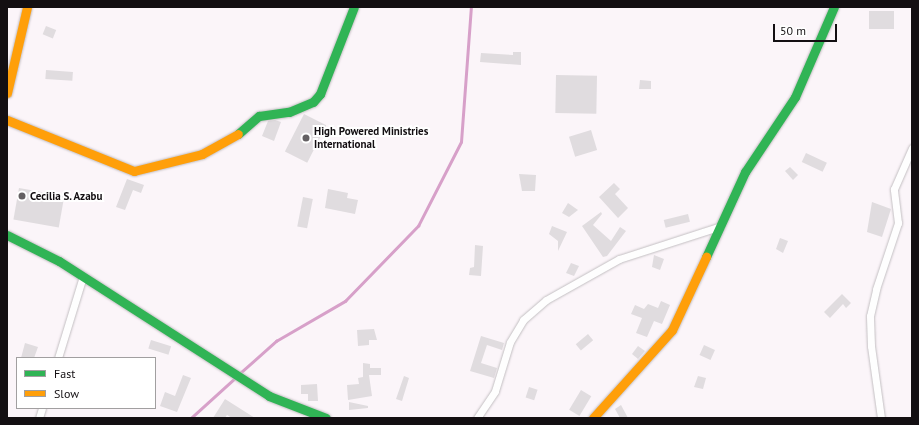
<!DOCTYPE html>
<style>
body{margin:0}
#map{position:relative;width:919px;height:425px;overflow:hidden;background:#fbf5f9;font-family:"PT Sans",sans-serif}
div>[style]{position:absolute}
.stream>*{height:2.5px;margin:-1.25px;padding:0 1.25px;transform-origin:1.25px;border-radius:1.25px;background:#d7a0c9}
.building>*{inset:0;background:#e0dcdf;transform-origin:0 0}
.roads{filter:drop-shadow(0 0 1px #c3bfc2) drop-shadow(0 0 1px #c3bfc2)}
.street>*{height:7px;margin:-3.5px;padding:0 3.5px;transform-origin:3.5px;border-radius:3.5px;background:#fefefe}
.fast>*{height:9px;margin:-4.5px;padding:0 4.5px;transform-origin:4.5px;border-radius:4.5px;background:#30b455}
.slow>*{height:9px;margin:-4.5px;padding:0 4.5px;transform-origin:4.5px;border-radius:4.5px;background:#ff9f0a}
.dots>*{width:11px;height:11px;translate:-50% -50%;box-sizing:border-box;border:2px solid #fff;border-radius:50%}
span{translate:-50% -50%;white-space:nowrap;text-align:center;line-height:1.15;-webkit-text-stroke:4px #fff;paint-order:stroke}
.poi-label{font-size:11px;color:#130f12;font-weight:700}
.left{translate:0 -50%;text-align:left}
.frame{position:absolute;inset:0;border:8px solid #130f12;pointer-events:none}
.legend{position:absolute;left:16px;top:357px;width:140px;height:52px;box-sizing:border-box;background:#fff;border:1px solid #a19fa0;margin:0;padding:5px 7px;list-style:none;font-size:12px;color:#130f12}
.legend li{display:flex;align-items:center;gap:8px;height:20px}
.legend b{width:20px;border:1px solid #a19fa0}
.scale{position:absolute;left:773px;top:24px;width:64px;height:18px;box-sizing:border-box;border:2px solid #130f12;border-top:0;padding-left:5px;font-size:12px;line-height:14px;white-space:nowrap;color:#130f12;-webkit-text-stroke:3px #fff;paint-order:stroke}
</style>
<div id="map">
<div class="stream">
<div style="left:239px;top:374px;width:50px;rotate:-41.7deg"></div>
<div style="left:276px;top:341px;width:80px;rotate:-30.1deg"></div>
<div style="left:345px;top:301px;width:105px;rotate:-45.8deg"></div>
<div style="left:418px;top:226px;width:94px;rotate:-62.9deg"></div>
<div style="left:461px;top:142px;width:135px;rotate:-85.8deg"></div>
<div style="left:191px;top:418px;width:61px;rotate:-42.3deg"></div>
</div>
<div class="building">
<div style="left:869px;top:11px;width:25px;height:18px"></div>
<div style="left:46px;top:26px;width:11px;height:9px;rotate:22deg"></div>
<div style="clip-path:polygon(513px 52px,521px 52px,521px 65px,480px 62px,481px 53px,513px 55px)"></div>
<div style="left:46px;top:70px;width:27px;height:9px;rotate:4deg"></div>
<div style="left:556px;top:75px;width:41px;height:38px;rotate:1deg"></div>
<div style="clip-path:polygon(640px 80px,651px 81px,651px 89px,639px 89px)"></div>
<div style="left:304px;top:114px;width:25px;height:42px;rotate:27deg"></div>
<div style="clip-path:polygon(275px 120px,281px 122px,274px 141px,262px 136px,268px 121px)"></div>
<div style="left:591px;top:130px;width:21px;height:23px;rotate:73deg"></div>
<div style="left:806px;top:153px;width:23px;height:10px;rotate:25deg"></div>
<div style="clip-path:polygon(790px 167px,798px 175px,793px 180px,785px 171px)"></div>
<div style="clip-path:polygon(519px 174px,536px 175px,535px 191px,522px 191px)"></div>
<div style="clip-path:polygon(127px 179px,144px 185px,141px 193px,133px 190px,125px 210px,116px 207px)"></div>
<div style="clip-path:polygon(614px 183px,620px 189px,615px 194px,628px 208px,618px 218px,599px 197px)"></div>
<div style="left:19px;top:188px;width:46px;height:32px;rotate:10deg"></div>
<div style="clip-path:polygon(328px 189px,348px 193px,347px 198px,358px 200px,355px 214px,325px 208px)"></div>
<div style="left:303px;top:197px;width:10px;height:30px;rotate:11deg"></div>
<div style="clip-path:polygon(872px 202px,891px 209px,882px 237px,867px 232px)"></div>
<div style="clip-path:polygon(568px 203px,578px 210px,569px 217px,562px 213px)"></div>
<div style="clip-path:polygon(601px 212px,602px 214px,593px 225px,611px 241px,620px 227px,626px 231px,607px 256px,603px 257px,582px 226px)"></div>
<div style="left:688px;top:214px;width:8px;height:25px;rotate:76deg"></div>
<div style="clip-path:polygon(552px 226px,567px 232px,558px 251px,558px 241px,549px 234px)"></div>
<div style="clip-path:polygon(780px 238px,788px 241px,783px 253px,776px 249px)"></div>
<div style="clip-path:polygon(475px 245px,483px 246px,481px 276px,469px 275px,470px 268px,474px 267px)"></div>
<div style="clip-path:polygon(654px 255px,664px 259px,660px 270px,652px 267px)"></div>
<div style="clip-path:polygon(571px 263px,579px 266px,574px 276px,566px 273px)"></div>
<div style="clip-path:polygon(842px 294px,851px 303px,846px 308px,843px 304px,830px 318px,824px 312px)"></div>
<div style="clip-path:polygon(661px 301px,670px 305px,662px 324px,654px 321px,647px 337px,636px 333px,642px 318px,631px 314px,635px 305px,644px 309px,648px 304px,658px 308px)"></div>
<div style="clip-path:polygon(374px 329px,377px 340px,369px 340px,369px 345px,358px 346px,357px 330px)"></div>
<div style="left:588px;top:334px;width:8px;height:16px;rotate:50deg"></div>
<div style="clip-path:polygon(481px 336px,504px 343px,502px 350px,487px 345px,481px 363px,497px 368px,494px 378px,470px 371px)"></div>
<div style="left:151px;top:340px;width:21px;height:9px;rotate:17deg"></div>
<div style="clip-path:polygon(25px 343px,38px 347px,34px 358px,21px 358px)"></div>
<div style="left:704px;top:345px;width:12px;height:11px;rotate:24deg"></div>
<div style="clip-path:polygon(638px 346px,645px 351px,638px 359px,632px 354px)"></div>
<div style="clip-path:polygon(363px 363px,370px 364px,370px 368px,381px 368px,381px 375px,369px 375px,372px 396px,348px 400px,347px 385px,359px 384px,358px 378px,363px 377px)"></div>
<div style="clip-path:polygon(183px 375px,191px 378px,177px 412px,160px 406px,165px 392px,175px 396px)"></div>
<div style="clip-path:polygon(404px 376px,409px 378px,402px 401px,396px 399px)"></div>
<div style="clip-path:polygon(698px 376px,706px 378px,703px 389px,694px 387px)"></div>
<div style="clip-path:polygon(317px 384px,318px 401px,308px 401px,308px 394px,301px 394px,301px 385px)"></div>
<div style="left:529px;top:387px;width:9px;height:11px;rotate:18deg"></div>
<div style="left:581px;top:390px;width:12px;height:23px;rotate:31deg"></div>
<div style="clip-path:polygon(225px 399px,255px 418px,232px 418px,227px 415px,225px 418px,213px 418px)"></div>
<div style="clip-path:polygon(349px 402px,368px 406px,368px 408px,349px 410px)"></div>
<div style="clip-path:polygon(621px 405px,628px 418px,620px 418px,615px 409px)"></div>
</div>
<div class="roads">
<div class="street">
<div style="left:58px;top:358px;width:86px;rotate:-73deg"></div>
<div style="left:39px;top:418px;width:10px;rotate:-73deg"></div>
<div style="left:477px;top:418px;width:32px;rotate:-56deg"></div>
<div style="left:495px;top:391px;width:51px;rotate:-73deg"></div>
<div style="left:510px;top:342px;width:26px;rotate:-59deg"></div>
<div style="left:523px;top:320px;width:30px;rotate:-41deg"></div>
<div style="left:546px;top:300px;width:84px;rotate:-29.3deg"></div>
<div style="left:619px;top:259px;width:107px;rotate:-17.9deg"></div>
<div style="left:881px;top:418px;width:73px;rotate:-97.9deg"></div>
<div style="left:871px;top:346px;width:30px;rotate:-92deg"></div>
<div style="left:870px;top:316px;width:28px;rotate:-77deg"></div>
<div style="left:876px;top:289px;width:70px;rotate:-71.6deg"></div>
<div style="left:898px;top:223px;width:34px;rotate:-97deg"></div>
<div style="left:894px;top:189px;width:45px;rotate:-66.3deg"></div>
</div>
<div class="fast">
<div style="left:238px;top:134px;width:28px;rotate:-41deg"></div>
<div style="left:259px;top:116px;width:30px;rotate:-8deg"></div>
<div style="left:289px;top:112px;width:26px;rotate:-23deg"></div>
<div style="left:313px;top:102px;width:11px;rotate:-49deg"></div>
<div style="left:320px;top:94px;width:93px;rotate:-68.7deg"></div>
<div style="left:7px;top:235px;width:58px;rotate:26.6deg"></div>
<div style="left:59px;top:261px;width:250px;rotate:32.7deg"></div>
<div style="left:269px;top:396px;width:61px;rotate:21.1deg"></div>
<div style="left:706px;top:257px;width:94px;rotate:-65.4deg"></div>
<div style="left:745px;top:172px;width:90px;rotate:-56.3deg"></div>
<div style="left:795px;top:97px;width:98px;rotate:-66.6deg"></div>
</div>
<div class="slow">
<div style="left:7px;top:93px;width:88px;rotate:-76.9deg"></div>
<div style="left:7px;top:120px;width:137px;rotate:21.9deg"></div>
<div style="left:134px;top:171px;width:70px;rotate:-14deg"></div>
<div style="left:202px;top:154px;width:41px;rotate:-29.1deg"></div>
<div style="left:593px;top:418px;width:118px;rotate:-48.1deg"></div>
<div style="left:672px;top:330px;width:81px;rotate:-65deg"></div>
</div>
</div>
<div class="dots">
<div style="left:306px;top:138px;background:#646063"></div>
<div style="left:22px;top:196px;background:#646063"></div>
</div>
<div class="poi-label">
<span class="left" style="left:314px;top:138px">High Powered Ministries<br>International</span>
<span class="left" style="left:30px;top:196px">Cecilia S. Azabu</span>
</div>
<div class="frame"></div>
<ul class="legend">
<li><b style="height:5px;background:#30b455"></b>Fast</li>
<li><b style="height:5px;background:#ff9f0a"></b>Slow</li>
</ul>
<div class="scale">50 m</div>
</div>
